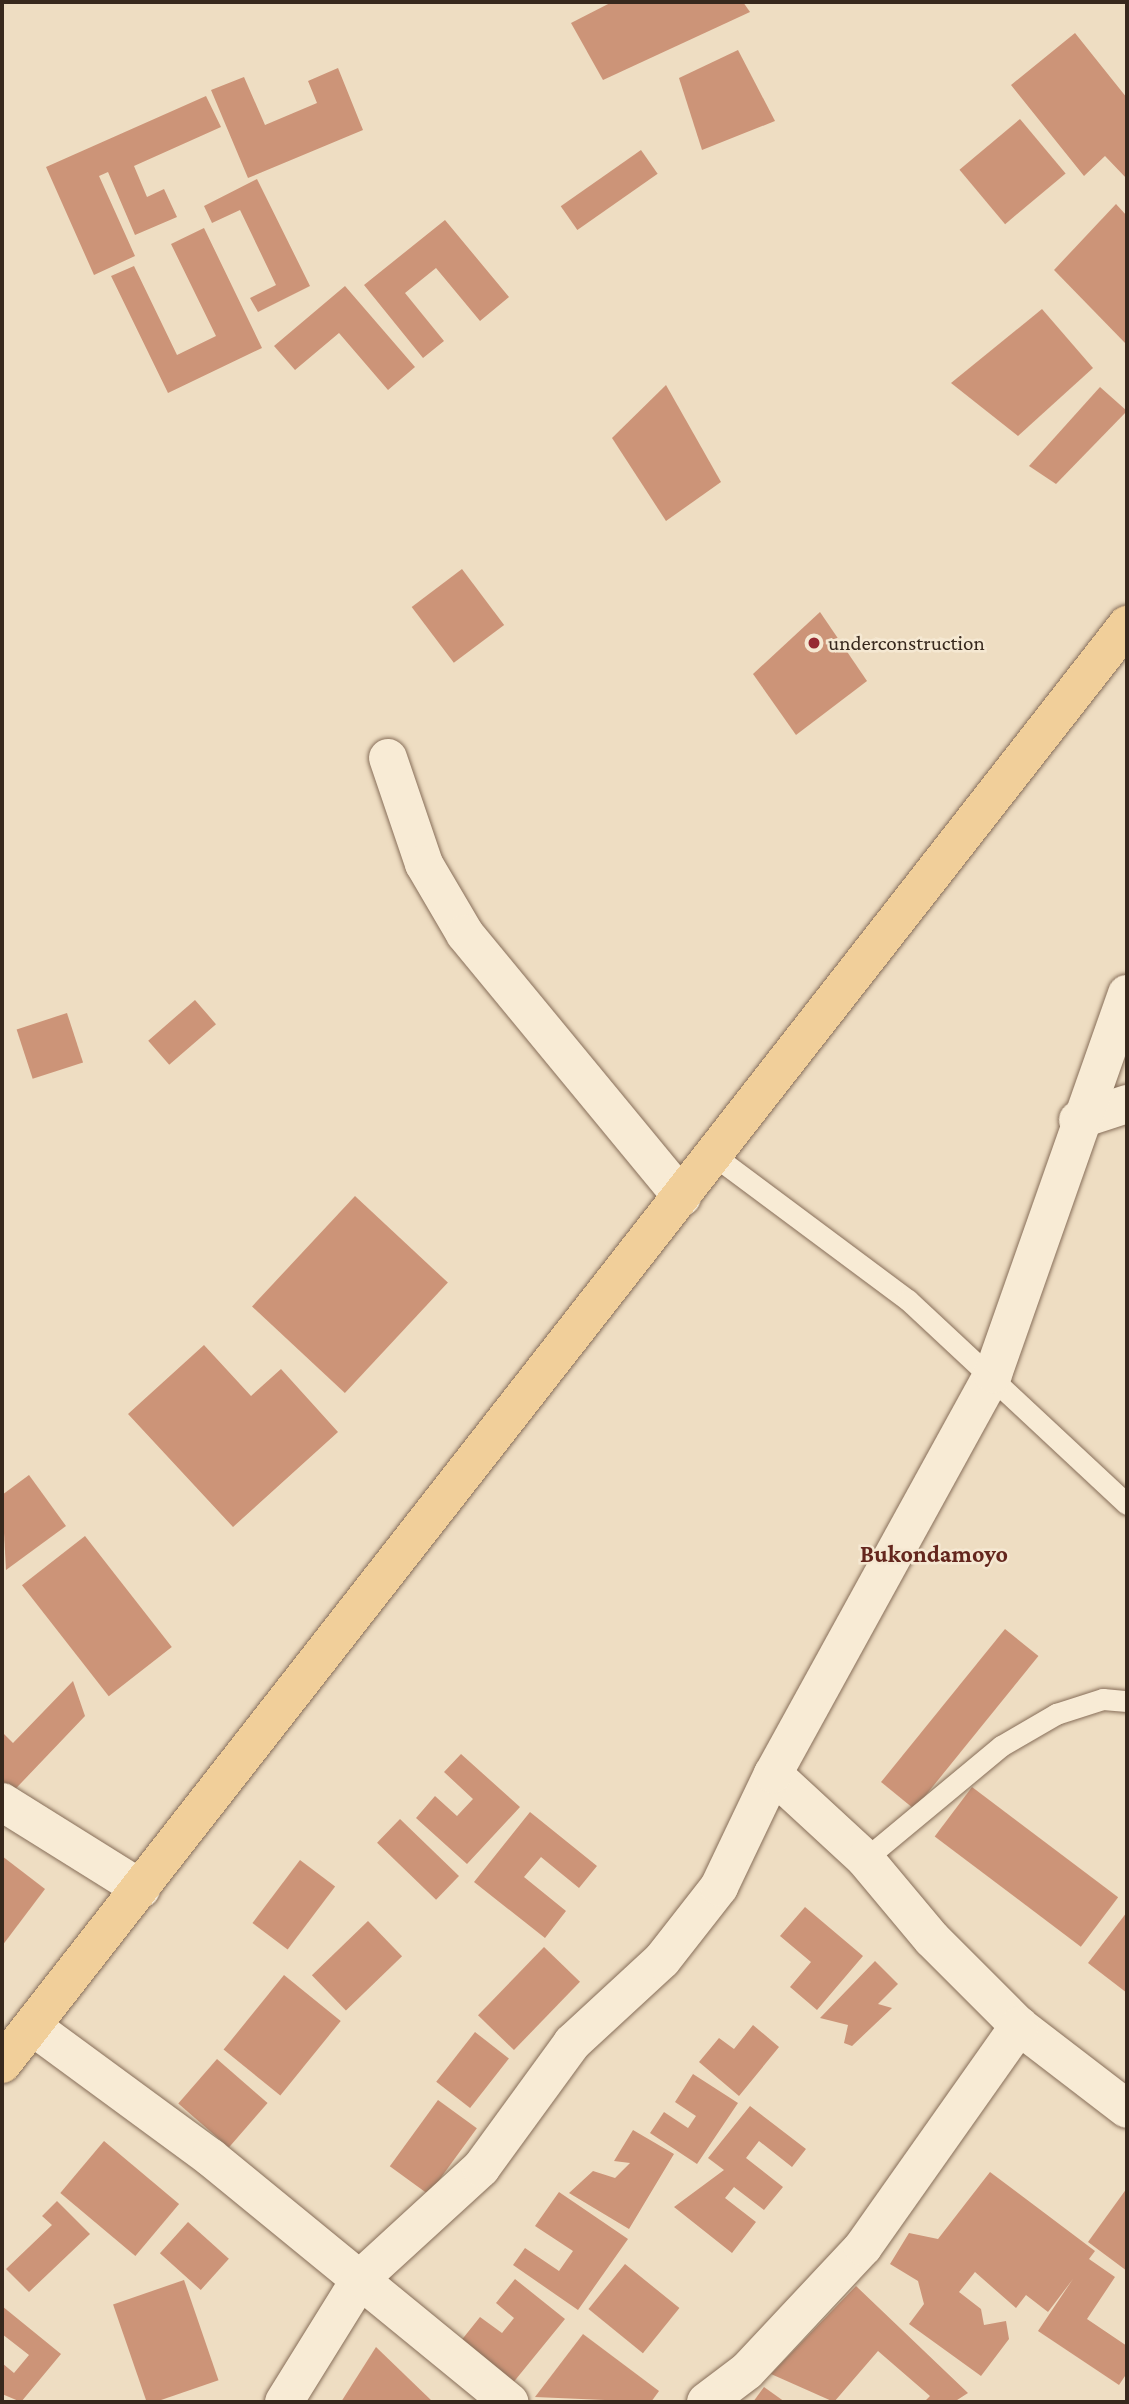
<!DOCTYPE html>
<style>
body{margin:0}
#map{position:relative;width:1129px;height:2404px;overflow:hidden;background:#eeddc2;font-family:"Crimson Pro",serif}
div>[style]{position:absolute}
.building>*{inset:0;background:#cc9478;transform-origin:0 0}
.roads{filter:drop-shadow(0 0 2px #876e59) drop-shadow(0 0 2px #876e59)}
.lane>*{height:21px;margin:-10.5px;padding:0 10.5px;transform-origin:10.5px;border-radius:10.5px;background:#f8ebd5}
.street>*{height:38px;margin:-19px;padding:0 19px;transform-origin:19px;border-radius:19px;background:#f8ebd5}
.primary>*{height:38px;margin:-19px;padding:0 19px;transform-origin:19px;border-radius:19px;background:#f1cf9a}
.dots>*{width:19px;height:19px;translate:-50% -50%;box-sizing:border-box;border:4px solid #f5e8d2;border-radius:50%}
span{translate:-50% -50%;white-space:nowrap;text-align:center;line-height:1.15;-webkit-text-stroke:5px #f5e8d2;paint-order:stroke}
.poi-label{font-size:21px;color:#37281d}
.left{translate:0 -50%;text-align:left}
.quarter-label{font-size:24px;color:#64261d;font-weight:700}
.frame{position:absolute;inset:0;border:4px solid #37281d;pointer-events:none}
</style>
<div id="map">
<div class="building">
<div style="clip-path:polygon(612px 2px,743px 2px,750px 12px,603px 80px,571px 23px)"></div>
<div style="clip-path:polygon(1075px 33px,1127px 98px,1127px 179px,1105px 156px,1084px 176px,1011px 85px)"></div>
<div style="clip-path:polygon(738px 50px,775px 121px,702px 150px,679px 78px)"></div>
<div style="clip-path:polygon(338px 68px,363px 130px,248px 178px,211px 90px,244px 77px,265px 125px,317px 103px,308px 81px)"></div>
<div style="clip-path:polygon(206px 96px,221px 127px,134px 166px,147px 197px,164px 189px,177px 217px,135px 235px,108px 172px,99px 176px,135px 256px,94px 275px,46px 167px)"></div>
<div style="left:1020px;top:119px;width:71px;height:79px;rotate:50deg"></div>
<div style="left:641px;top:150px;width:29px;height:98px;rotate:55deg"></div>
<div style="clip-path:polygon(257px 179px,310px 286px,258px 312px,250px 298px,276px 285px,240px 210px,212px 223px,204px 206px)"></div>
<div style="clip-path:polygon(1116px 204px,1127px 216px,1127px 345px,1054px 270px)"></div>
<div style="clip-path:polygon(445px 220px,509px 297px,480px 321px,436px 268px,405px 293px,444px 341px,423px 358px,364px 285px)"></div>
<div style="clip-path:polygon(204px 228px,262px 348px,168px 393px,111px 276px,134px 266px,177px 355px,216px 336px,171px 244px)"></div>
<div style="clip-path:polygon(345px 286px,415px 367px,388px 390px,339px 333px,295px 370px,274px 346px)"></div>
<div style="clip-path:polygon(1042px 309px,1093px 368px,1018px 436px,951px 383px)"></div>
<div style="clip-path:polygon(666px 385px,721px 482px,666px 521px,612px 438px)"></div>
<div style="clip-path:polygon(1100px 387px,1127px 411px,1056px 484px,1029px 466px)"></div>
<div style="left:462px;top:569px;width:70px;height:63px;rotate:53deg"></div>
<div style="clip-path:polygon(820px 612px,867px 681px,796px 735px,753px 674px)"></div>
<div style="left:195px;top:1000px;width:32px;height:62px;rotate:49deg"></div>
<div style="left:67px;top:1013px;width:52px;height:53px;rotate:72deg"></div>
<div style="left:355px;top:1196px;width:127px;height:151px;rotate:43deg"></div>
<div style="clip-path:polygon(204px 1345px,251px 1396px,281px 1369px,338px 1432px,233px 1527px,128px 1414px)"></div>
<div style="clip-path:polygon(29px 1475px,66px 1526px,6px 1570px,2px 1495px)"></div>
<div style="left:85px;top:1536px;width:141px;height:80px;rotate:52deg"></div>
<div style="left:1005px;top:1629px;width:43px;height:197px;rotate:39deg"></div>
<div style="clip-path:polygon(73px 1681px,85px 1716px,2px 1803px,2px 1732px,13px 1743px)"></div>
<div style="clip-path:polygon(461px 1754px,520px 1807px,467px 1864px,416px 1818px,435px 1796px,457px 1816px,473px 1799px,444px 1772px)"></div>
<div style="left:972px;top:1787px;width:183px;height:62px;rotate:37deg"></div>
<div style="clip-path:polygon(530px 1812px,597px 1866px,579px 1888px,541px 1857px,524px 1877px,566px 1911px,545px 1938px,474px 1882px)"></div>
<div style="left:400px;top:1819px;width:82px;height:33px;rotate:44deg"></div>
<div style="clip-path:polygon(2px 1856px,45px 1889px,2px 1946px)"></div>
<div style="left:300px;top:1860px;width:44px;height:79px;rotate:37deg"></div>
<div style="clip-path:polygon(805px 1907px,863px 1956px,817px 2010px,790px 1987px,811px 1962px,780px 1936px)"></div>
<div style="clip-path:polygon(1127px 1912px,1127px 1993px,1088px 1963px)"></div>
<div style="left:368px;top:1921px;width:49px;height:78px;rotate:46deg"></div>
<div style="left:544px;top:1947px;width:50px;height:95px;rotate:44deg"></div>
<div style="clip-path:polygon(875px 1961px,898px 1984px,878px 2004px,892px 2008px,852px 2046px,844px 2043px,848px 2025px,820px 2018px)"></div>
<div style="left:284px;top:1975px;width:73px;height:96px;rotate:39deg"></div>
<div style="clip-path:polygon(753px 2025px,779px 2047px,739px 2096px,699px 2062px,719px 2038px,734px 2049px)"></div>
<div style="left:475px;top:2032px;width:43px;height:63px;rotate:38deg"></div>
<div style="left:217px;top:2059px;width:67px;height:59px;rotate:41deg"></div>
<div style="clip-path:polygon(693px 2074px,738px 2103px,697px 2164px,650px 2133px,664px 2112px,688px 2128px,696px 2116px,675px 2102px)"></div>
<div style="left:438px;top:2100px;width:48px;height:82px;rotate:36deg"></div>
<div style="clip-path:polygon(750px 2106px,806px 2149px,792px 2167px,759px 2141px,746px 2158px,783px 2187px,764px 2210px,734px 2187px,725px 2198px,756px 2222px,732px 2253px,674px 2207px,724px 2170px,708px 2158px)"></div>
<div style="clip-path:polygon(633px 2130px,674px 2154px,629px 2229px,569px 2193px,593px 2171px,615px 2178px,630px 2163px,614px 2161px)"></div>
<div style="left:104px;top:2141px;width:98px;height:68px;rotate:40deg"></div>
<div style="clip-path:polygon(990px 2172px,1095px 2251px,1089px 2259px,1115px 2277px,1087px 2319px,1127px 2346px,1127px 2373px,1119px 2385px,1038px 2331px,1073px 2279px,1048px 2312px,1026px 2295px,1016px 2308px,975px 2272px,959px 2292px,981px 2309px,984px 2325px,1006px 2321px,1009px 2339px,981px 2376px,909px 2324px,924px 2304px,918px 2281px,890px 2264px,909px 2233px,938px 2239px)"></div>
<div style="clip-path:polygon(1127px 2188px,1127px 2271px,1088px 2242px)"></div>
<div style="clip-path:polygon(559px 2192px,628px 2239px,578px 2310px,513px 2265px,525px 2248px,559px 2271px,573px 2251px,535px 2226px)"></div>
<div style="clip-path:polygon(57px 2201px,90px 2234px,29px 2292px,6px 2269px,52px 2225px,42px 2216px)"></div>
<div style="left:188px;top:2222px;width:55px;height:42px;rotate:42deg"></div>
<div style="left:625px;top:2264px;width:70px;height:58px;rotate:39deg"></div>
<div style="clip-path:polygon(515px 2279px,565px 2319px,512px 2384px,460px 2342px,480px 2317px,502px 2333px,514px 2318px,496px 2303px)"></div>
<div style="left:184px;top:2280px;width:106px;height:75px;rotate:71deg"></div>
<div style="clip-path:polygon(856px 2286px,968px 2393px,954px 2402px,924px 2402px,930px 2396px,878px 2351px,834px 2402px,771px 2374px)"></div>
<div style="clip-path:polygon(2px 2306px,61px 2354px,21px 2402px,2px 2394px,2px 2363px,14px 2373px,29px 2355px,2px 2334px)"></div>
<div style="clip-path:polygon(583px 2334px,659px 2391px,651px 2402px,535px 2397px)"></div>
<div style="clip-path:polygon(376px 2347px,433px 2402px,341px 2402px)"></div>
<div style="clip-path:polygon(764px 2387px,785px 2402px,753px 2402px)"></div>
</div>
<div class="roads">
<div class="lane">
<div style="left:716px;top:1157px;width:239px;rotate:36.7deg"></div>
<div style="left:908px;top:1300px;width:299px;rotate:43deg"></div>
<div style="left:865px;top:1859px;width:177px;rotate:-39.7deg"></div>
<div style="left:1001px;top:1746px;width:64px;rotate:-30.2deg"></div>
<div style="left:1056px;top:1714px;width:49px;rotate:-17.7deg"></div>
<div style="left:1103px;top:1699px;width:24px;rotate:5deg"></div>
</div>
<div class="street">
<div style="left:388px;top:758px;width:112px;rotate:71.2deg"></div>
<div style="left:424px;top:864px;width:81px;rotate:59.6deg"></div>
<div style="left:465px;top:934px;width:341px;rotate:50.5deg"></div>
<div style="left:1078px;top:1120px;width:52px;rotate:-18.1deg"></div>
<div style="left:773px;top:1774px;width:125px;rotate:42.7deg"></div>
<div style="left:865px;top:1859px;width:104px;rotate:50.1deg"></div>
<div style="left:932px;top:1939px;width:123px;rotate:45deg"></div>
<div style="left:1019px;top:2026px;width:136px;rotate:37.5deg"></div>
<div style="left:2px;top:1802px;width:164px;rotate:32deg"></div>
<div style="left:33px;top:2027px;width:220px;rotate:36.3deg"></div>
<div style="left:210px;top:2157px;width:387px;rotate:39.3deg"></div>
<div style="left:284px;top:2402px;width:146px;rotate:-58.2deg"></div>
<div style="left:361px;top:2278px;width:163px;rotate:-42.5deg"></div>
<div style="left:481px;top:2168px;width:155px;rotate:-53.9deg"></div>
<div style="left:572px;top:2043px;width:122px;rotate:-42.7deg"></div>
<div style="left:662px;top:1960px;width:93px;rotate:-52deg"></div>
<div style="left:719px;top:1887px;width:125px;rotate:-64.5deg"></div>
<div style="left:773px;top:1774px;width:457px;rotate:-61.2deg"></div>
<div style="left:993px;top:1374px;width:403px;rotate:-70.6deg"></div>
<div style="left:706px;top:2402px;width:51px;rotate:-37.1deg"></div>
<div style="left:747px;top:2371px;width:170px;rotate:-46.9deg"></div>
<div style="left:863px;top:2247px;width:271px;rotate:-54.8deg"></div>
</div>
<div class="primary">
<div style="left:2px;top:2064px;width:1827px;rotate:-51.98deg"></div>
</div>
</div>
<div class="dots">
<div style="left:814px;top:643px;background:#962a33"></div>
</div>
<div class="poi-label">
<span class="left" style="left:828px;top:643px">underconstruction</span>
</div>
<div class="quarter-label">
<span style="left:934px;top:1554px">Bukondamoyo</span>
</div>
<div class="frame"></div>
</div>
